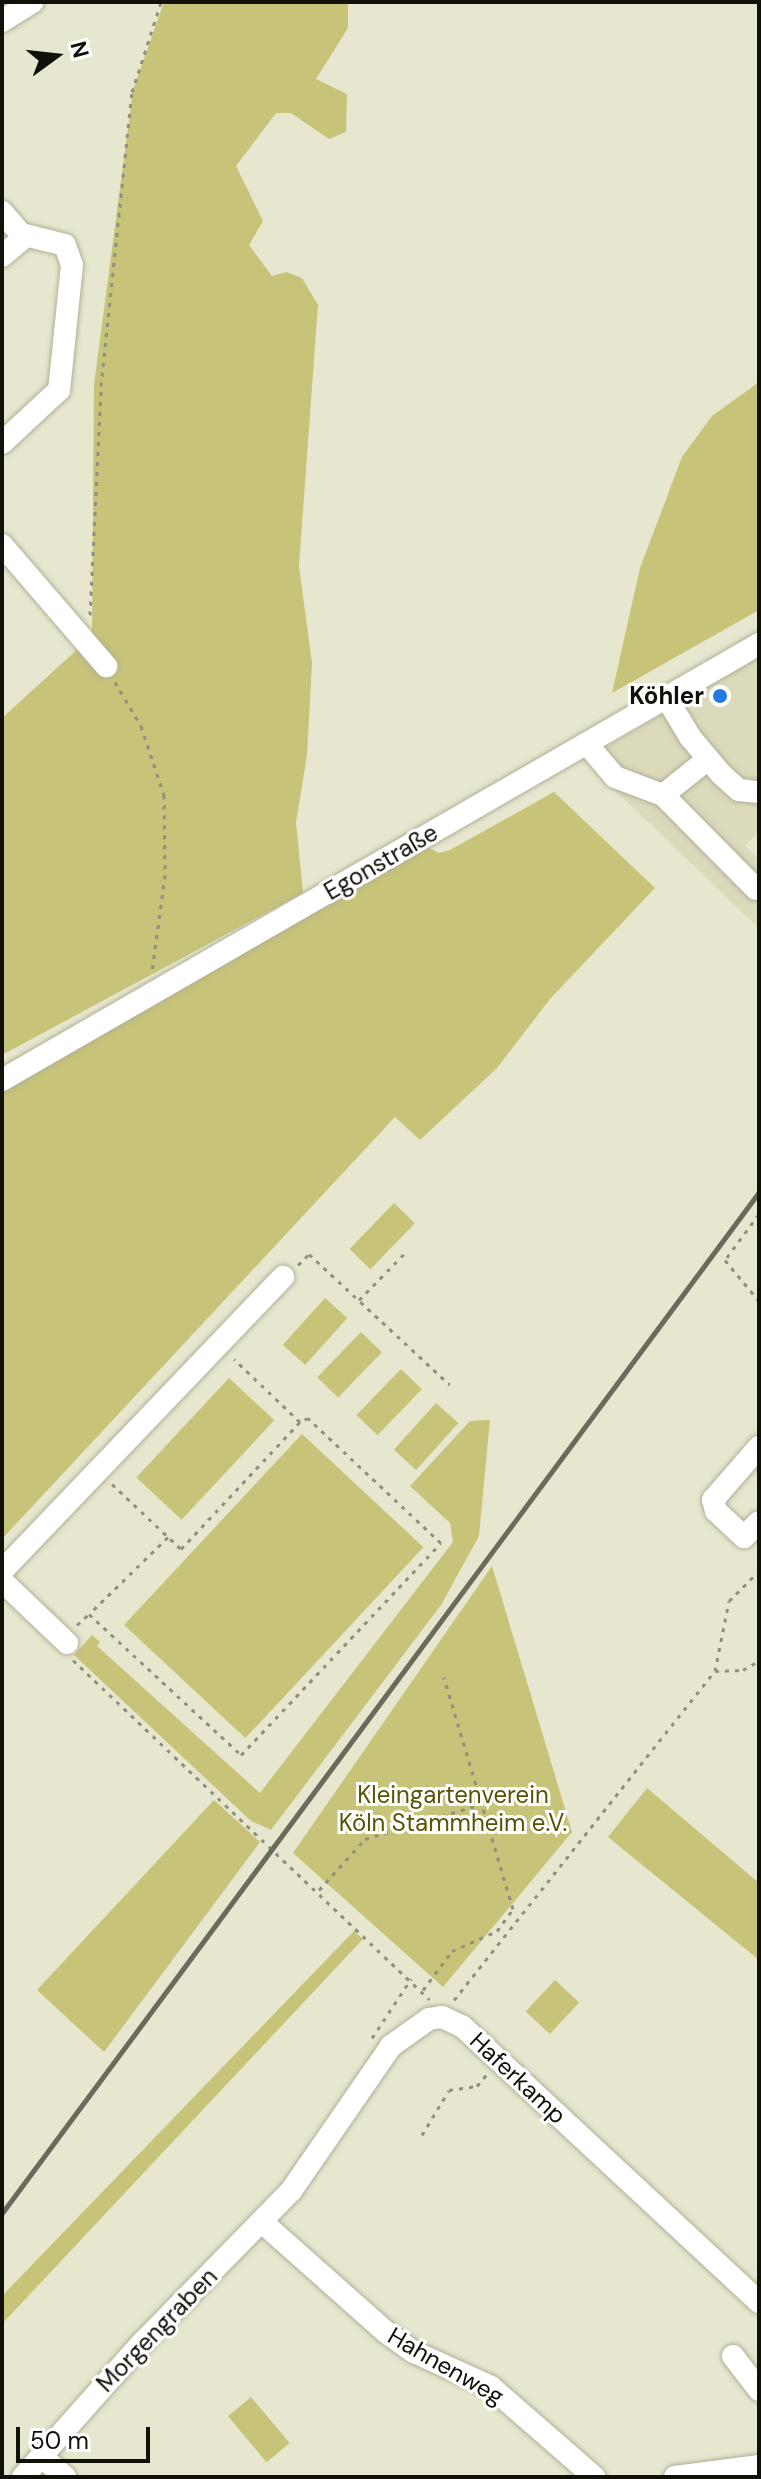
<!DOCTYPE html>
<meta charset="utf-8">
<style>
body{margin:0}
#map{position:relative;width:761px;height:2479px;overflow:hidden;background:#e7e7cf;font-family:"DM Sans",sans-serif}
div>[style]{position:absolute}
.built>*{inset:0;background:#dbdabb}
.green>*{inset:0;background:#c7c379;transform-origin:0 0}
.path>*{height:3px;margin-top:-1.5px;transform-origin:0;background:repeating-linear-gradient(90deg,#90907f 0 4px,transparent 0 10px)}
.roads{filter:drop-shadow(0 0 2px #b0b099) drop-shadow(0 0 2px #b0b099)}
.minor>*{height:22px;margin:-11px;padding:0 11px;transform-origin:11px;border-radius:11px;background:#fff}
.rail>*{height:5px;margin:-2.5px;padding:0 2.5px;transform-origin:2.5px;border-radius:2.5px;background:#6b6a5c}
.dots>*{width:22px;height:22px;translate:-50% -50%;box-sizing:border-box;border:4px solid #fff;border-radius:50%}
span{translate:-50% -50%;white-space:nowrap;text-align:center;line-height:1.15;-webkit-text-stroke:6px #fff;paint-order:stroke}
.poi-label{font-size:24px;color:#111009;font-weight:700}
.right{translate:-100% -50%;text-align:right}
.street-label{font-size:24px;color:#111009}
.park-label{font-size:24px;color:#595405}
.frame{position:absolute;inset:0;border:4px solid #111009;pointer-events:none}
.north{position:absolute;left:16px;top:16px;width:80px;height:80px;-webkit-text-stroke:6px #fff;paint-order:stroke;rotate:75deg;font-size:22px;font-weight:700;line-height:32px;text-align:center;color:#111009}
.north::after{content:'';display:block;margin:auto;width:28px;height:36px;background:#111009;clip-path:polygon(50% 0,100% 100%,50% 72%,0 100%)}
.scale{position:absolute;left:16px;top:2427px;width:134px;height:36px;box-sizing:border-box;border:4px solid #111009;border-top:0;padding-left:10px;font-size:24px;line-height:28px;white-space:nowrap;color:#111009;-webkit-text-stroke:6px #fff;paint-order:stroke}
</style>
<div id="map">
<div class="built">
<div style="clip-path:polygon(759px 656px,759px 831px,745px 846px,759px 859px,759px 928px,584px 761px)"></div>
</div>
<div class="green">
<div style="clip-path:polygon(164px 2px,348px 2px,348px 28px,316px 79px,347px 94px,346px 132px,329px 139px,291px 113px,276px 113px,236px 166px,263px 221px,249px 245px,272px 276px,286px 272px,302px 278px,318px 305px,299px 566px,312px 663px,307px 755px,296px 822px,303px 893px,2px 1055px,2px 718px,92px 636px,94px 385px,133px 90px)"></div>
<div style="clip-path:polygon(759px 382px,759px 610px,612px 693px,640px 568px,682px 457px,712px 416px)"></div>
<div style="clip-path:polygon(554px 792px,655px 888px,550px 999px,497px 1068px,420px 1140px,395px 1117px,2px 1539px,2px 1093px,426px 846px,439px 853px,450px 850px)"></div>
<div style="left:394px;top:1203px;width:29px;height:64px;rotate:44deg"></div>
<div style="left:325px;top:1298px;width:30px;height:63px;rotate:42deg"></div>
<div style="left:361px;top:1332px;width:29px;height:63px;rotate:44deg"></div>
<div style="left:401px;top:1369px;width:29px;height:64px;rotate:44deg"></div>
<div style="left:229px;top:1378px;width:62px;height:136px;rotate:43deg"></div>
<div style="left:436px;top:1403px;width:30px;height:63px;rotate:42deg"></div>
<div style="clip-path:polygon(490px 1420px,479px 1536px,441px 1605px,271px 1830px,251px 1821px,74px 1655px,92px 1635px,100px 1642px,97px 1646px,260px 1793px,453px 1542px,450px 1523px,410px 1486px,470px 1421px)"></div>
<div style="left:302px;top:1434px;width:166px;height:261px;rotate:43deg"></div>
<div style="clip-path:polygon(492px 1566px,572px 1832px,443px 1987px,293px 1853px)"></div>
<div style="clip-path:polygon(647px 1788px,759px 1883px,759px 1960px,608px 1837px)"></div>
<div style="clip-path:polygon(214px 1800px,260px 1842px,104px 2052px,37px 1990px)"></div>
<div style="clip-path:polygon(354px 1931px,363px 1939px,2px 2324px,2px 2296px)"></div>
<div style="left:555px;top:1980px;width:33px;height:43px;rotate:43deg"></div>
<div style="left:251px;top:2397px;width:60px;height:30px;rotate:50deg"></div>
</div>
<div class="path">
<div style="left:90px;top:615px;width:229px;rotate:-87.2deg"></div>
<div style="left:101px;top:386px;width:296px;rotate:-84deg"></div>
<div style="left:132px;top:92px;width:95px;rotate:-72.1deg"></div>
<div style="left:115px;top:682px;width:51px;rotate:59.4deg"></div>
<div style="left:141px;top:726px;width:73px;rotate:71.6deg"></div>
<div style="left:164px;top:795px;width:80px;rotate:89.3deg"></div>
<div style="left:165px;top:875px;width:97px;rotate:97.7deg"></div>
<div style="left:759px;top:1214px;width:57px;rotate:126.5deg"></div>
<div style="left:725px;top:1260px;width:53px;rotate:50.3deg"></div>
<div style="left:298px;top:1265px;width:16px;rotate:-45deg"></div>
<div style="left:309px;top:1254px;width:192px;rotate:42.9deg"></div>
<div style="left:359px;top:1300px;width:64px;rotate:-45.6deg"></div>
<div style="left:112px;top:1484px;width:95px;rotate:43.3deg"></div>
<div style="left:181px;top:1549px;width:174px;rotate:-46.9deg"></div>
<div style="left:300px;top:1422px;width:91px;rotate:-136.3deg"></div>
<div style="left:168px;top:1537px;width:110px;rotate:135.7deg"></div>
<div style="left:89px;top:1614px;width:207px;rotate:42.8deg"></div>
<div style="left:241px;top:1755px;width:291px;rotate:-46.7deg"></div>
<div style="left:441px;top:1543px;width:183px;rotate:-136.8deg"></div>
<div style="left:308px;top:1418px;width:9px;rotate:153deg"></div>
<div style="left:77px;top:1625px;width:16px;rotate:-43deg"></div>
<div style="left:73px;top:1660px;width:492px;rotate:43.6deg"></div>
<div style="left:715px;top:1671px;width:28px;rotate:-2deg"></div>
<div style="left:743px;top:1670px;width:14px;rotate:-30deg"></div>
<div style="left:319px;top:1890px;width:69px;rotate:-48deg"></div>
<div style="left:365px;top:1839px;width:122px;rotate:-16.7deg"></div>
<div style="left:423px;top:1990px;width:49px;rotate:-53.4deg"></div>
<div style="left:452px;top:1951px;width:49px;rotate:-24deg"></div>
<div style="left:497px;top:1931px;width:27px;rotate:-54deg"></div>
<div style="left:513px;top:1909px;width:242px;rotate:-106.6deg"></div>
<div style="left:454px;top:2000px;width:420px;rotate:-51.6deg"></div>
<div style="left:715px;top:1671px;width:71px;rotate:-78.7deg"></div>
<div style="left:729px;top:1601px;width:42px;rotate:-45deg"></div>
<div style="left:372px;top:2038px;width:71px;rotate:-56.5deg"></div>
<div style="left:422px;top:2135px;width:52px;rotate:-59deg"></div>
<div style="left:449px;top:2090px;width:28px;rotate:-8deg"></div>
<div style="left:477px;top:2086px;width:16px;rotate:-50deg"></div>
</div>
<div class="roads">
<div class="minor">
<div style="left:2px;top:21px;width:36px;rotate:-32deg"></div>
<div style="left:2px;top:212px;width:29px;rotate:49deg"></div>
<div style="left:21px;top:234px;width:45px;rotate:14deg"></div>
<div style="left:65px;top:245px;width:21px;rotate:71deg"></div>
<div style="left:72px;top:265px;width:126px;rotate:95.9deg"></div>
<div style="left:59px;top:390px;width:78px;rotate:137.1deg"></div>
<div style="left:2px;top:256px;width:31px;rotate:-40deg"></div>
<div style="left:2px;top:545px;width:160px;rotate:49.3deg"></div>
<div style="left:666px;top:697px;width:47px;rotate:59deg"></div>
<div style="left:690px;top:737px;width:48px;rotate:50deg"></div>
<div style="left:721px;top:774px;width:24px;rotate:42deg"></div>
<div style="left:739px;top:790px;width:20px;rotate:6deg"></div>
<div style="left:587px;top:744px;width:43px;rotate:49.7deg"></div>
<div style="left:615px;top:777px;width:51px;rotate:20.6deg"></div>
<div style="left:708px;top:759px;width:58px;rotate:141.3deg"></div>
<div style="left:663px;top:795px;width:132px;rotate:45.3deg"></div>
<div style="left:2px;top:1080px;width:874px;rotate:-29.94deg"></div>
<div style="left:759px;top:1447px;width:70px;rotate:131deg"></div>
<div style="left:713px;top:1500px;width:11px;rotate:75deg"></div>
<div style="left:716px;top:1511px;width:38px;rotate:43deg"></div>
<div style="left:744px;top:1537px;width:21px;rotate:-45deg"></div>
<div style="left:2px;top:1571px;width:407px;rotate:-46.3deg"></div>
<div style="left:2px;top:1581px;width:90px;rotate:43.6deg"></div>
<div style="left:262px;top:2222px;width:166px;rotate:41.6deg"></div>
<div style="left:386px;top:2332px;width:34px;rotate:36deg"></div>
<div style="left:414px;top:2352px;width:85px;rotate:24.4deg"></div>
<div style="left:491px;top:2387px;width:137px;rotate:41.1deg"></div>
<div style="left:733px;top:2356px;width:43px;rotate:52.6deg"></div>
<div style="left:41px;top:2456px;width:32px;rotate:41deg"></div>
<div style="left:23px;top:2477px;width:181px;rotate:-48.4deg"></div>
<div style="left:143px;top:2342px;width:211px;rotate:-45.6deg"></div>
<div style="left:291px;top:2191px;width:176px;rotate:-55.4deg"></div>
<div style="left:391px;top:2046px;width:47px;rotate:-35.4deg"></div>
<div style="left:429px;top:2019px;width:13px;rotate:-9deg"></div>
<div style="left:442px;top:2017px;width:23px;rotate:25deg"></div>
<div style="left:463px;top:2027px;width:404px;rotate:42.9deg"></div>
<div style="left:675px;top:2477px;width:85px;rotate:-7.5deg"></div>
</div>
</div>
<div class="rail">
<div style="left:2px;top:2213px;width:1271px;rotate:-53.45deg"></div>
</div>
<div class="dots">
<div style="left:720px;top:696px;background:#227be5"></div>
</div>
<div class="poi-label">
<span class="right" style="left:704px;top:696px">Köhler</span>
</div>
<div class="street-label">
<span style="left:381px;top:862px;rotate:-30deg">Egonstraße</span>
<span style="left:518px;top:2078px;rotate:43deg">Haferkamp</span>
<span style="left:157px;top:2330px;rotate:-46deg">Morgengraben</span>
<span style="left:446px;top:2366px;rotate:30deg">Hahnenweg</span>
</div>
<div class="park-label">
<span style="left:453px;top:1809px">Kleingartenverein<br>Köln Stammheim e.V.</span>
</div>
<div class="frame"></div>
<div class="north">N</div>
<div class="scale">50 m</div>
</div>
